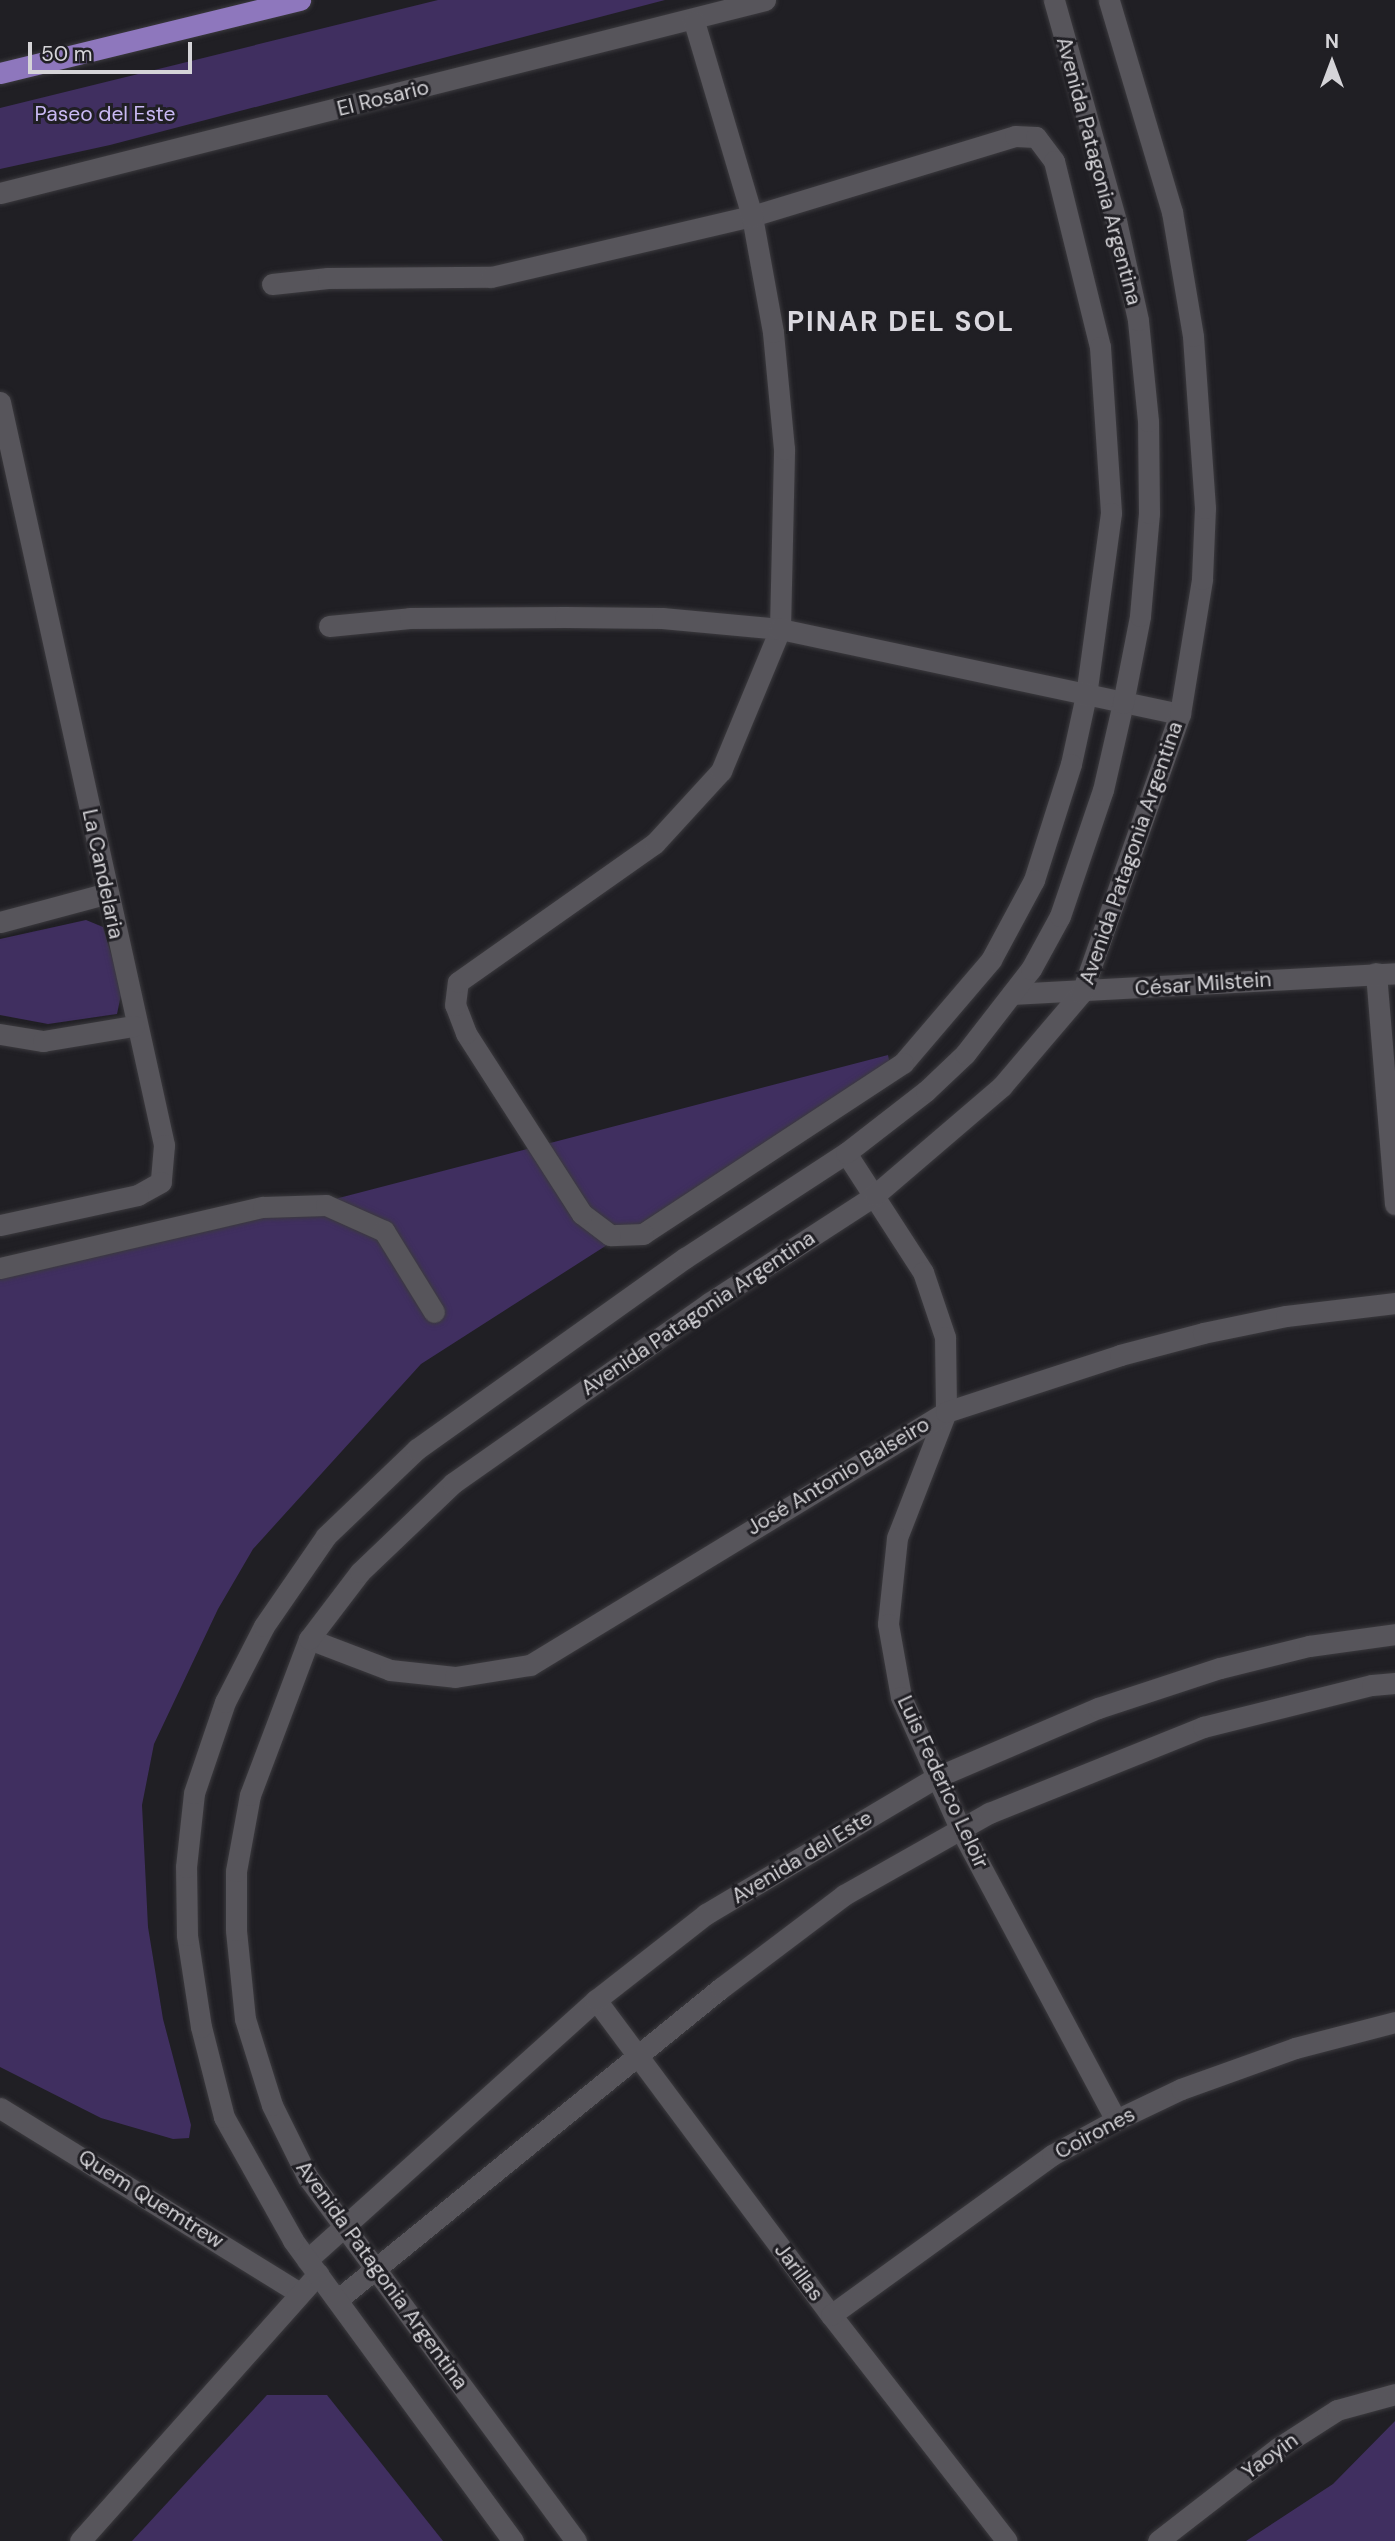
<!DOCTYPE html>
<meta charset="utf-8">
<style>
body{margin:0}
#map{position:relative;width:1395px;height:2541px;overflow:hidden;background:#201f24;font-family:"DM Sans",sans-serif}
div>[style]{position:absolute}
.green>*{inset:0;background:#402f60}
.roads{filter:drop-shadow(0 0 2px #3b3a3e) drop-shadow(0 0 2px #3b3a3e)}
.minor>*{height:21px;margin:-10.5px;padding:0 10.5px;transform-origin:10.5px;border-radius:10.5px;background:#57555b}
.major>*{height:21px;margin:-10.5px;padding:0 10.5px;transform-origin:10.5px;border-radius:10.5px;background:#8e77bd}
span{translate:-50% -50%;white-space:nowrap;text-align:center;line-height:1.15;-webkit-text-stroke:6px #201f24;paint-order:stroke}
.street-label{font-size:21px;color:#d5d4d8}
.park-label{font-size:21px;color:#c9b9f3}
.district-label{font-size:28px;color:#dad8df;font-weight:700;letter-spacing:2px}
.north{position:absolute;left:1297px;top:28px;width:70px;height:70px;-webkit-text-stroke:5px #201f24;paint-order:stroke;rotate:0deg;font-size:19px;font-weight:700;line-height:28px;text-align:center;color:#d5d4d8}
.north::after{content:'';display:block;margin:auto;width:24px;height:32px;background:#d5d4d8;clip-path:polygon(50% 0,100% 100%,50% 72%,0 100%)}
.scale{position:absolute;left:28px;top:42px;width:164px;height:32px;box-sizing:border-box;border:4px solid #d5d4d8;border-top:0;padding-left:9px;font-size:21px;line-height:24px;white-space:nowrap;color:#d5d4d8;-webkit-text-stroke:5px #201f24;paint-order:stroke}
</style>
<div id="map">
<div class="green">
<div style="clip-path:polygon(438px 0,665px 0,110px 145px,0 169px,0 108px)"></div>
<div style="clip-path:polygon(86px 920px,103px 927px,122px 990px,117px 1014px,48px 1024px,0 1015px,0 939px)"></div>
<div style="clip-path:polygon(888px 1055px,890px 1064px,421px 1364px,253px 1549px,218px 1609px,154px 1744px,142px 1805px,148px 1927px,163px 2019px,191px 2125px,189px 2138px,173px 2139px,101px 2118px,0 2067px,0 1278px,258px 1219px)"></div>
<div style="clip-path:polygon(267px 2395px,327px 2395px,443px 2541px,132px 2541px)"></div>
<div style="clip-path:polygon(1395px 2421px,1395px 2541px,1246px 2541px,1333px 2484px)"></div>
</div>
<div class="roads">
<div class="minor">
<div style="left:0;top:193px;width:789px;rotate:-14.16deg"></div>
<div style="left:272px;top:284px;width:56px;rotate:-6.1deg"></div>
<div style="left:328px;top:278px;width:163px;rotate:-0.4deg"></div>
<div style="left:491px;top:277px;width:268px;rotate:-13.2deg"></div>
<div style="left:752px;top:216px;width:275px;rotate:-16.9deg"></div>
<div style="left:1015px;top:136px;width:21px;rotate:3deg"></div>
<div style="left:1036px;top:137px;width:30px;rotate:53deg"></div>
<div style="left:1054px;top:161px;width:192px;rotate:76.1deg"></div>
<div style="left:1100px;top:347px;width:166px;rotate:86.2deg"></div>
<div style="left:1111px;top:513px;width:184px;rotate:97.8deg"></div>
<div style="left:1086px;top:695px;width:71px;rotate:102.3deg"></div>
<div style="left:1071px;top:764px;width:122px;rotate:107.7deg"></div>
<div style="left:1034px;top:880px;width:91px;rotate:118.3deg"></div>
<div style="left:991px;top:960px;width:135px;rotate:130.5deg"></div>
<div style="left:903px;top:1063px;width:311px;rotate:146.7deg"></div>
<div style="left:643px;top:1234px;width:33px;rotate:178deg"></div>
<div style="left:610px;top:1235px;width:35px;rotate:-143deg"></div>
<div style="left:582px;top:1214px;width:215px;rotate:-122.7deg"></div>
<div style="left:466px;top:1033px;width:30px;rotate:-111deg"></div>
<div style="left:455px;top:1005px;width:23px;rotate:-83deg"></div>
<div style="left:458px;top:982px;width:241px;rotate:-35.2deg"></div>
<div style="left:655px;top:843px;width:98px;rotate:-47.5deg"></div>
<div style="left:721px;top:771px;width:154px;rotate:-67.4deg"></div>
<div style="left:780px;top:629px;width:180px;rotate:-88.7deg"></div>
<div style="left:784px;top:449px;width:118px;rotate:-95.4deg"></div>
<div style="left:773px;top:332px;width:118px;rotate:-100.3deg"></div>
<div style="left:752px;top:216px;width:203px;rotate:-106.6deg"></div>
<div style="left:0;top:402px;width:761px;rotate:77.55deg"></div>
<div style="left:164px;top:1145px;width:37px;rotate:95deg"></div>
<div style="left:161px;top:1182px;width:26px;rotate:151deg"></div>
<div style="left:138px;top:1195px;width:141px;rotate:167.7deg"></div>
<div style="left:329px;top:626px;width:81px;rotate:-5.6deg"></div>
<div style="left:410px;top:618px;width:155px;rotate:-0.4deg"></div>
<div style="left:565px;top:617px;width:97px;rotate:0.6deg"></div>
<div style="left:662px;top:618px;width:119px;rotate:5.3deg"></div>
<div style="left:780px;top:629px;width:409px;rotate:12deg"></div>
<div style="left:0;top:922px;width:112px;rotate:-15deg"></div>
<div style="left:1376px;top:973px;width:232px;rotate:85.3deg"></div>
<div style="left:1012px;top:994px;width:384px;rotate:-3.1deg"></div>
<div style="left:0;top:1034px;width:44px;rotate:9.2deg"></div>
<div style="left:43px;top:1041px;width:92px;rotate:-9.4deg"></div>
<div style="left:846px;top:1153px;width:142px;rotate:57.1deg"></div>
<div style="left:923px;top:1272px;width:69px;rotate:71.3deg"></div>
<div style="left:945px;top:1337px;width:75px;rotate:89.2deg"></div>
<div style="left:946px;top:1412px;width:135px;rotate:111.3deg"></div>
<div style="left:897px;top:1538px;width:86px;rotate:96deg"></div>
<div style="left:888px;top:1624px;width:74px;rotate:79.9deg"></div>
<div style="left:901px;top:1697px;width:144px;rotate:65.8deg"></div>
<div style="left:960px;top:1828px;width:331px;rotate:61.9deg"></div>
<div style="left:0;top:1268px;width:270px;rotate:-13.1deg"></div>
<div style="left:263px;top:1207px;width:63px;rotate:-1.8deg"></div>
<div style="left:326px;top:1205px;width:64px;rotate:24.1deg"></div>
<div style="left:384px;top:1231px;width:95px;rotate:58.3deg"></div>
<div style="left:309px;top:1639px;width:87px;rotate:20.9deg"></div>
<div style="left:390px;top:1670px;width:65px;rotate:6.1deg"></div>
<div style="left:455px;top:1677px;width:76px;rotate:-9.1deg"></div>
<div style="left:530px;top:1665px;width:487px;rotate:-31.3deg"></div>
<div style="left:946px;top:1412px;width:183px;rotate:-18.1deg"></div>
<div style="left:1120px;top:1355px;width:86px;rotate:-14.8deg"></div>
<div style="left:1203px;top:1333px;width:85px;rotate:-11.6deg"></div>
<div style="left:1286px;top:1316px;width:110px;rotate:-6.8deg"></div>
<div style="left:596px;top:2000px;width:393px;rotate:53.3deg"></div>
<div style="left:831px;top:2315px;width:286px;rotate:52.1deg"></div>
<div style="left:0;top:2108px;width:352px;rotate:31.7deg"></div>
<div style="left:307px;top:2260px;width:389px;rotate:-42deg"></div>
<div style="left:596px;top:2000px;width:140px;rotate:-38deg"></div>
<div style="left:706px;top:1914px;width:269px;rotate:-30.7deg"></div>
<div style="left:937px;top:1777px;width:175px;rotate:-23.2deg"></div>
<div style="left:1098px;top:1708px;width:128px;rotate:-18.2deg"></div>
<div style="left:1220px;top:1668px;width:92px;rotate:-13.9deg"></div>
<div style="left:1309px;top:1646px;width:87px;rotate:-7.9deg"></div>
<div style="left:337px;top:2300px;width:495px;rotate:-39.1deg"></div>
<div style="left:721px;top:1988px;width:154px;rotate:-37.1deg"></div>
<div style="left:844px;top:1895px;width:167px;rotate:-29.5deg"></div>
<div style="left:989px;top:1813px;width:231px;rotate:-21.9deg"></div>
<div style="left:1203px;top:1727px;width:174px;rotate:-14deg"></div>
<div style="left:1372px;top:1685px;width:23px;rotate:-5deg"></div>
<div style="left:831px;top:2315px;width:273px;rotate:-35.9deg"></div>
<div style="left:1052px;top:2155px;width:73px;rotate:-28.7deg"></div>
<div style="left:1116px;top:2120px;width:72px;rotate:-25.5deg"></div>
<div style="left:1181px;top:2089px;width:121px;rotate:-19.8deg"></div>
<div style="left:1295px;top:2048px;width:103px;rotate:-14.6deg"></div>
<div style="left:80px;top:2541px;width:358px;rotate:-48.3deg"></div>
<div style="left:513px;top:2541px;width:373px;rotate:-126.2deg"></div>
<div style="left:293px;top:2240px;width:141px;rotate:-119.3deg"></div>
<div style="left:224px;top:2117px;width:93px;rotate:-104.3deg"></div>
<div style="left:201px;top:2027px;width:93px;rotate:-98.7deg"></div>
<div style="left:187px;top:1935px;width:68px;rotate:-90.8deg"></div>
<div style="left:186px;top:1867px;width:74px;rotate:-83.8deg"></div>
<div style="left:194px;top:1793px;width:96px;rotate:-71.2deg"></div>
<div style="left:225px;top:1702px;width:85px;rotate:-62.8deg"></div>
<div style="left:264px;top:1626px;width:109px;rotate:-55.4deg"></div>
<div style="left:326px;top:1536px;width:126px;rotate:-43.7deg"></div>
<div style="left:417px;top:1449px;width:329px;rotate:-35.5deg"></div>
<div style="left:685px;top:1258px;width:192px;rotate:-33.1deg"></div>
<div style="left:846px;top:1153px;width:101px;rotate:-37.8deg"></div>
<div style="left:926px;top:1091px;width:54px;rotate:-43.5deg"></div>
<div style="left:965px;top:1054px;width:108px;rotate:-52.2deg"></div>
<div style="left:1031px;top:969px;width:60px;rotate:-61.3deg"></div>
<div style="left:1060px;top:916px;width:133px;rotate:-71.2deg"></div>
<div style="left:1103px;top:790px;width:89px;rotate:-77.1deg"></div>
<div style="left:1123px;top:703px;width:89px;rotate:-78.9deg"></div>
<div style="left:1140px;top:616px;width:103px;rotate:-85deg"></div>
<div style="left:1149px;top:513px;width:92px;rotate:-90.6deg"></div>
<div style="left:1148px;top:421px;width:101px;rotate:-95.7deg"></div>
<div style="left:1138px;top:320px;width:101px;rotate:-102.5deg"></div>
<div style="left:1116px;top:221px;width:230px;rotate:-105.7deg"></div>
<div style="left:576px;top:2541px;width:451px;rotate:-126.4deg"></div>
<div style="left:308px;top:2178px;width:81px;rotate:-116.3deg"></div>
<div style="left:272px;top:2105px;width:90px;rotate:-107.4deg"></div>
<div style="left:245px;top:2019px;width:89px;rotate:-95.8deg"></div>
<div style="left:236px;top:1930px;width:59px;rotate:-90deg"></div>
<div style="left:236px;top:1871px;width:77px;rotate:-79.6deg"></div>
<div style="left:250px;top:1795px;width:167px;rotate:-69.3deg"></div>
<div style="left:309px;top:1639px;width:84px;rotate:-52.7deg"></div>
<div style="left:360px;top:1572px;width:129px;rotate:-43.7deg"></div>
<div style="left:453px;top:1483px;width:313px;rotate:-35.1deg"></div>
<div style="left:709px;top:1303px;width:198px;rotate:-33deg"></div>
<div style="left:875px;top:1195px;width:167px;rotate:-40.6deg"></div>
<div style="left:1002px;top:1086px;width:123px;rotate:-49.6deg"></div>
<div style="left:1082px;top:992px;width:295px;rotate:-70.6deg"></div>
<div style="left:1180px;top:714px;width:137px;rotate:-80.7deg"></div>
<div style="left:1202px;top:579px;width:71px;rotate:-87.6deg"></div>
<div style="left:1205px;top:508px;width:172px;rotate:-94deg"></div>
<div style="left:1193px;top:336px;width:126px;rotate:-99.6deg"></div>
<div style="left:1172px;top:212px;width:221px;rotate:-106.6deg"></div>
<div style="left:1158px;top:2541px;width:152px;rotate:-37.8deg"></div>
<div style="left:1278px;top:2448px;width:70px;rotate:-32.8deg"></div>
<div style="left:1337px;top:2410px;width:60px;rotate:-15.4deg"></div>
</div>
<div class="major">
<div style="left:0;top:73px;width:309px;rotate:-13.7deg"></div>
</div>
</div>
<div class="street-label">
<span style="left:383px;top:98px;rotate:-14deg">El Rosario</span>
<span style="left:1099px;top:171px;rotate:75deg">Avenida Patagonia Argentina</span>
<span style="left:1131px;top:853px;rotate:-71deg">Avenida Patagonia Argentina</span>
<span style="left:103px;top:874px;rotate:78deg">La Candelaria</span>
<span style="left:1203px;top:984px;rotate:-4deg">César Milstein</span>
<span style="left:698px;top:1313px;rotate:-34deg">Avenida Patagonia Argentina</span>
<span style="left:838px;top:1476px;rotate:-31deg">José Antonio Balseiro</span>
<span style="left:943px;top:1782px;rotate:65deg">Luis Federico Leloir</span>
<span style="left:802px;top:1857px;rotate:-31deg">Avenida del Este</span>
<span style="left:1095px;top:2133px;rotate:-28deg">Coirones</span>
<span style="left:151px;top:2199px;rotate:32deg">Quem Quemtrew</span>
<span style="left:799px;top:2272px;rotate:53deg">Jarillas</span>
<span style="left:382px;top:2275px;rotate:54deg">Avenida Patagonia Argentina</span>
<span style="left:1270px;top:2456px;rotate:-36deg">Yaoyin</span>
</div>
<div class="park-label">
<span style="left:105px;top:114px">Paseo del Este</span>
</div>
<div class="district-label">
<span style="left:901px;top:322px">PINAR DEL SOL</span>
</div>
<div class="north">N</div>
<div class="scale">50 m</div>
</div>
